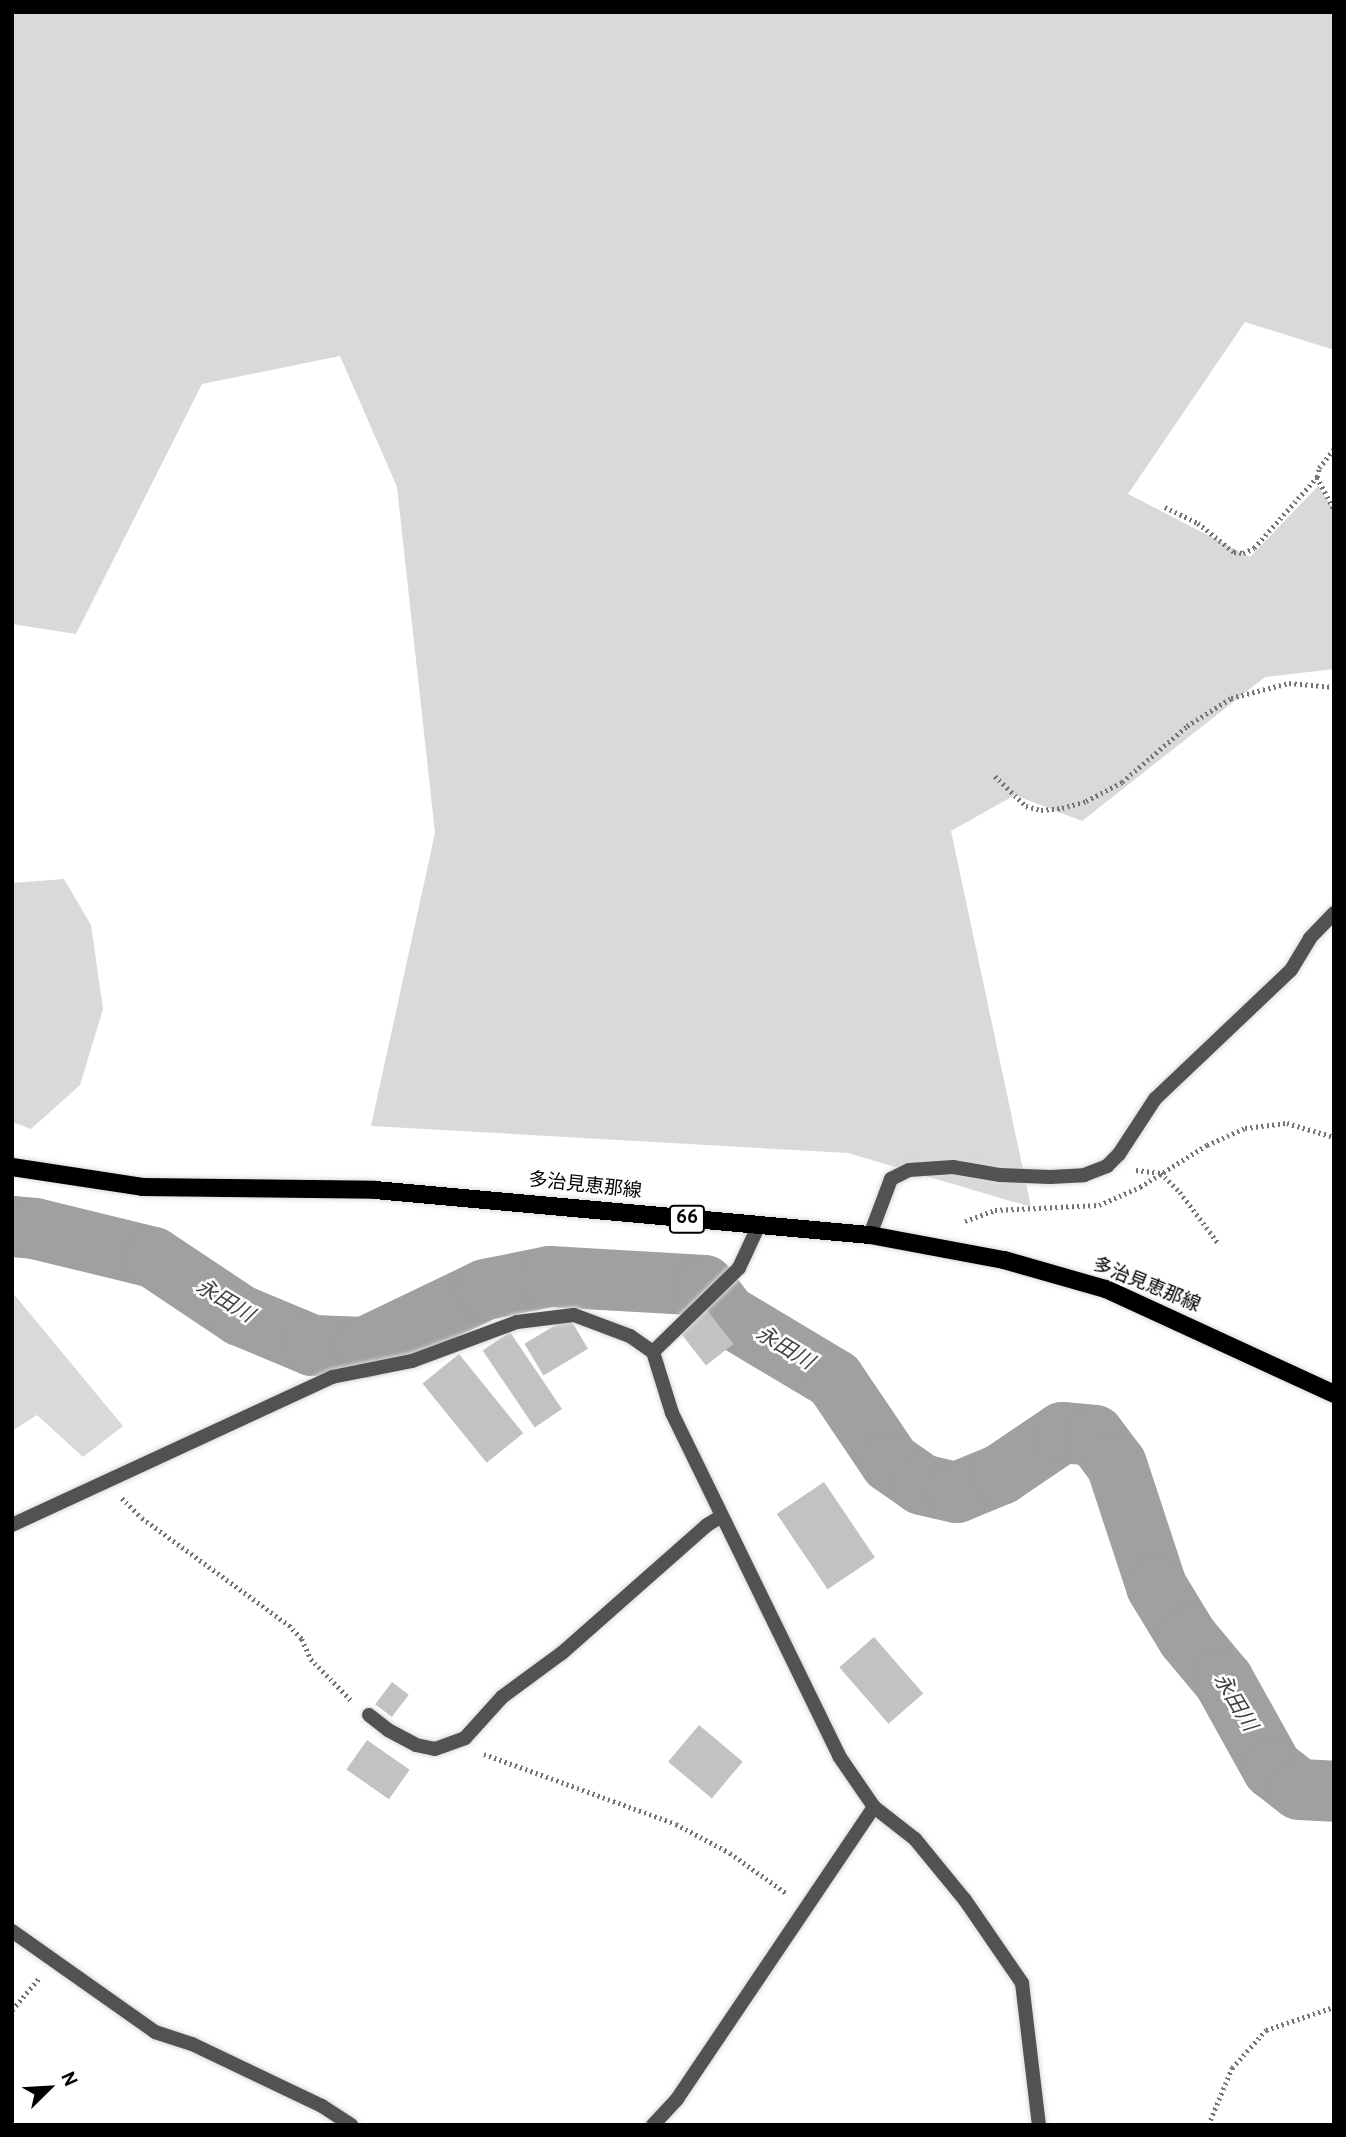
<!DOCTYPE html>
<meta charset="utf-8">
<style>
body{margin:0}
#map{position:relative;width:1346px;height:2137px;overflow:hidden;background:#fff;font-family:Overpass,"Noto Sans JP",sans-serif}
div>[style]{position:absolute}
.green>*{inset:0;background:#d9d9d9}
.river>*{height:61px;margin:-30.5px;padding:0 30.5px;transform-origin:30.5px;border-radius:30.5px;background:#a0a0a0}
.building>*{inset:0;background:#c2c2c2;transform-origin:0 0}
.path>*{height:4.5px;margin-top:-2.25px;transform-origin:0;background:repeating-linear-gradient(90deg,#747474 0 2px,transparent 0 5.5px)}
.roads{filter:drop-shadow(0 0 2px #dbdbdb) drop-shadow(0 0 2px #dbdbdb)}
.street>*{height:14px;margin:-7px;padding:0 7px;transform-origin:7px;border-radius:7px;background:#525252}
.primary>*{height:18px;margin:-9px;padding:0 9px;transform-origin:9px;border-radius:9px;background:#000}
span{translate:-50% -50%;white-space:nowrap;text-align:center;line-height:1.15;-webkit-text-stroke:5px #fff;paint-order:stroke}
.shield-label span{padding:2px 5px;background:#fff;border:2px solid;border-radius:5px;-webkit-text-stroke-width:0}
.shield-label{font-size:18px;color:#000;font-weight:700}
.street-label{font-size:19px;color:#000}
.water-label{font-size:21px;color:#414141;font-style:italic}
.frame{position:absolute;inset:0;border:14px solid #000;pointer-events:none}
.north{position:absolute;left:14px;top:2053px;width:70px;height:70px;-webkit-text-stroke:5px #fff;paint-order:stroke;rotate:66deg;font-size:19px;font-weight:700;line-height:28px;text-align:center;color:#000}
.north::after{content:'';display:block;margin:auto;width:24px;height:32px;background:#000;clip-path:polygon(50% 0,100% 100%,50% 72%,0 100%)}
</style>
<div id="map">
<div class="green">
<div style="clip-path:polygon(12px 12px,1334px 12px,1334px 350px,1245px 322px,1128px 494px,1250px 557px,1318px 486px,1334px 510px,1334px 669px,1265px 677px,1082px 821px,1015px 795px,951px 831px,1031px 1207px,848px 1153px,371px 1126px,435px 833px,397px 487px,340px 356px,202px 384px,76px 634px,12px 624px)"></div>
<div style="clip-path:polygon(64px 879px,91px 925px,103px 1009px,80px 1085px,31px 1129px,12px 1122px,12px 883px)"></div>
<div style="clip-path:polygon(12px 1292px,123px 1426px,83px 1457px,37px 1415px,12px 1431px)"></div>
</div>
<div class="river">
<div style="left:12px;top:1226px;width:22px;rotate:5deg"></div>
<div style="left:34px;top:1228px;width:122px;rotate:13.7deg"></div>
<div style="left:153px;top:1257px;width:105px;rotate:33.7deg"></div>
<div style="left:240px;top:1315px;width:78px;rotate:22.6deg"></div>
<div style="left:312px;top:1345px;width:52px;rotate:2.2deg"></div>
<div style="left:364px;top:1347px;width:134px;rotate:-25.6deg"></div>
<div style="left:485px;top:1289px;width:65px;rotate:-11.5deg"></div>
<div style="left:549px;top:1276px;width:155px;rotate:3.3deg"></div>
<div style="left:704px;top:1285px;width:38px;rotate:53deg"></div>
<div style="left:727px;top:1315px;width:125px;rotate:30.9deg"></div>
<div style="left:834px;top:1379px;width:100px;rotate:56deg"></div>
<div style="left:890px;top:1462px;width:38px;rotate:35deg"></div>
<div style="left:921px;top:1484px;width:36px;rotate:13deg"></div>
<div style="left:956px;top:1492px;width:48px;rotate:-22.2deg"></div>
<div style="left:1000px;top:1474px;width:75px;rotate:-34.1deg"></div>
<div style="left:1062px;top:1432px;width:32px;rotate:5deg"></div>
<div style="left:1094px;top:1435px;width:36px;rotate:53deg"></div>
<div style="left:1116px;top:1464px;width:128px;rotate:71.8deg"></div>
<div style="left:1156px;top:1586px;width:60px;rotate:58.7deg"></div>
<div style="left:1187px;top:1637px;width:56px;rotate:50.1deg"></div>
<div style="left:1223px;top:1680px;width:101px;rotate:60.9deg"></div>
<div style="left:1272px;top:1768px;width:34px;rotate:38deg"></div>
<div style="left:1299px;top:1789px;width:35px;rotate:3deg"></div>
</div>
<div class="building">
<div style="left:707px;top:1310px;width:43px;height:35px;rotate:52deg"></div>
<div style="left:569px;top:1317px;width:37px;height:52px;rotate:59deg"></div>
<div style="left:510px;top:1332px;width:93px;height:33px;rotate:56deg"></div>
<div style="left:459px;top:1354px;width:102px;height:47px;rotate:51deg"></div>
<div style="left:824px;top:1482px;width:91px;height:57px;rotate:56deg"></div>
<div style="left:874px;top:1637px;width:75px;height:46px;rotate:49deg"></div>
<div style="left:392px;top:1682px;width:21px;height:28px;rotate:37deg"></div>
<div style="left:699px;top:1725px;width:57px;height:48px;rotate:40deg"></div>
<div style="left:367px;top:1740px;width:52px;height:36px;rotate:35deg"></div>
</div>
<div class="path">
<div style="left:1317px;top:477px;width:9px;rotate:-77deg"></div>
<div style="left:1319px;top:468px;width:24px;rotate:-52deg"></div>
<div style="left:1165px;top:507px;width:37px;rotate:26deg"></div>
<div style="left:1198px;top:523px;width:46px;rotate:38.9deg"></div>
<div style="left:1234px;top:552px;width:9px;rotate:6deg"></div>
<div style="left:1243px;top:553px;width:12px;rotate:-24deg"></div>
<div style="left:1254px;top:548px;width:95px;rotate:-48.4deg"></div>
<div style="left:1317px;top:477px;width:36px;rotate:62deg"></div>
<div style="left:995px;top:776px;width:43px;rotate:44.1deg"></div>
<div style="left:1026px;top:806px;width:16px;rotate:15deg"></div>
<div style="left:1041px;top:810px;width:21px;rotate:-5deg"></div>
<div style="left:1062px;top:808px;width:25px;rotate:-16deg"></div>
<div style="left:1086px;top:801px;width:41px;rotate:-27.8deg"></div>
<div style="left:1122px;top:782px;width:86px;rotate:-40.7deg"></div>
<div style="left:1187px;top:726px;width:52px;rotate:-32.5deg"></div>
<div style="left:1231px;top:698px;width:60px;rotate:-14.5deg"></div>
<div style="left:1289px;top:683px;width:45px;rotate:5.1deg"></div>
<div style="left:1136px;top:1170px;width:25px;rotate:7deg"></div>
<div style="left:1161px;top:1173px;width:27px;rotate:45deg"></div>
<div style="left:1180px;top:1192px;width:65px;rotate:53.1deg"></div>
<div style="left:965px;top:1221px;width:32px;rotate:-20deg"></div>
<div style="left:995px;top:1210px;width:104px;rotate:-2.8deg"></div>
<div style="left:1099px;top:1205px;width:45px;rotate:-23.7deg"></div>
<div style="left:1140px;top:1187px;width:79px;rotate:-32.1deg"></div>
<div style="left:1207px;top:1145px;width:42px;rotate:-24.1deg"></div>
<div style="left:1245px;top:1128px;width:42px;rotate:-6.8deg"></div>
<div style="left:1287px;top:1123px;width:49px;rotate:16.6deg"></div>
<div style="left:122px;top:1498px;width:28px;rotate:45deg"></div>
<div style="left:142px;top:1518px;width:182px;rotate:36.1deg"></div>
<div style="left:289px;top:1625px;width:19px;rotate:47deg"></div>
<div style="left:302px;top:1639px;width:22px;rotate:66deg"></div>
<div style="left:311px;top:1659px;width:59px;rotate:45.7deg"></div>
<div style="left:484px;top:1754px;width:204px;rotate:20deg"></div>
<div style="left:676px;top:1824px;width:61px;rotate:28.2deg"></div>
<div style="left:730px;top:1853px;width:69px;rotate:35.5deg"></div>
<div style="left:12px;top:2010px;width:43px;rotate:-49.7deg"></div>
<div style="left:1208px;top:2125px;width:62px;rotate:-67.2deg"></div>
<div style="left:1232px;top:2068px;width:51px;rotate:-48.2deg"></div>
<div style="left:1266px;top:2030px;width:72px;rotate:-18.7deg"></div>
</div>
<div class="roads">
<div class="street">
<div style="left:758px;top:1227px;width:45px;rotate:114.9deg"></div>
<div style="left:739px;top:1268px;width:120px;rotate:135.7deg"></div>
<div style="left:653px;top:1352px;width:64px;rotate:72.7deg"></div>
<div style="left:672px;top:1413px;width:381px;rotate:64deg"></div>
<div style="left:839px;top:1756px;width:62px;rotate:55.5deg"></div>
<div style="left:874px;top:1807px;width:52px;rotate:38deg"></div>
<div style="left:915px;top:1839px;width:79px;rotate:50.7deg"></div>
<div style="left:965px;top:1900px;width:101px;rotate:55.5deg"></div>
<div style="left:1022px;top:1983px;width:143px;rotate:83.2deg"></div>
<div style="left:870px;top:1235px;width:60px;rotate:-69.4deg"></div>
<div style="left:891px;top:1179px;width:20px;rotate:-27deg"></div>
<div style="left:909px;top:1170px;width:44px;rotate:-3.9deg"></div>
<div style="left:953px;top:1167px;width:48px;rotate:9.7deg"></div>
<div style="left:1000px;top:1175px;width:50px;rotate:2.3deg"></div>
<div style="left:1050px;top:1177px;width:34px;rotate:-3deg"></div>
<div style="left:1084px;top:1175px;width:25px;rotate:-21deg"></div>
<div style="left:1107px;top:1166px;width:17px;rotate:-45deg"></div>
<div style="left:1119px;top:1154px;width:66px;rotate:-56.8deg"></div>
<div style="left:1155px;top:1099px;width:187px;rotate:-43.5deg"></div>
<div style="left:1291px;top:970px;width:37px;rotate:-59deg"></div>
<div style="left:1310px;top:938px;width:35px;rotate:-46deg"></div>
<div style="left:12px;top:1525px;width:353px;rotate:-24.8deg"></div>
<div style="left:332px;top:1377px;width:82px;rotate:-11.3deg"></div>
<div style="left:412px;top:1361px;width:112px;rotate:-20.4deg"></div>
<div style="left:517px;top:1322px;width:57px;rotate:-7deg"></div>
<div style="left:574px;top:1315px;width:60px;rotate:20.6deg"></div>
<div style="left:630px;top:1336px;width:28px;rotate:35deg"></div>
<div style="left:369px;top:1715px;width:24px;rotate:38deg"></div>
<div style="left:388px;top:1730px;width:32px;rotate:28deg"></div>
<div style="left:416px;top:1745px;width:19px;rotate:12deg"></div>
<div style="left:435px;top:1749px;width:32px;rotate:-20deg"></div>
<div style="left:465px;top:1738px;width:55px;rotate:-47.9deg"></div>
<div style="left:502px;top:1697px;width:74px;rotate:-36.3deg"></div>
<div style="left:562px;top:1653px;width:193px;rotate:-41.4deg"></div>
<div style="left:707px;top:1525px;width:17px;rotate:-31deg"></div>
<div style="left:12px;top:1931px;width:175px;rotate:35.2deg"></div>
<div style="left:155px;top:2032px;width:39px;rotate:18deg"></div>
<div style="left:192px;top:2044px;width:144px;rotate:25.5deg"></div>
<div style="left:322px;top:2106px;width:35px;rotate:33deg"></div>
<div style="left:653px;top:2125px;width:35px;rotate:-47deg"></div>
<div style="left:677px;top:2099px;width:352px;rotate:-56deg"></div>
</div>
<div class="primary">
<div style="left:12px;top:1167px;width:132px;rotate:8.7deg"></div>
<div style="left:142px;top:1187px;width:233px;rotate:0.7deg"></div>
<div style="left:375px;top:1190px;width:497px;rotate:5.2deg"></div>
<div style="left:870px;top:1235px;width:136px;rotate:10.6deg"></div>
<div style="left:1004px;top:1260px;width:106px;rotate:15.9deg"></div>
<div style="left:1106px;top:1289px;width:251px;rotate:24.7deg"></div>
</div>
</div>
<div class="shield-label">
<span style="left:687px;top:1219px">66</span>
</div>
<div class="street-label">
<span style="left:585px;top:1187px;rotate:6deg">多治見恵那線</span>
<span style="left:1146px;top:1286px;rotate:22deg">多治見恵那線</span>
</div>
<div class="water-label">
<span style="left:224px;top:1302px;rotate:31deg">永田川</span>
<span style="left:784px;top:1349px;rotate:31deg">永田川</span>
<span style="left:1234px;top:1703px;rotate:59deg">永田川</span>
</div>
<div class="frame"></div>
<div class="north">N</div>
</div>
